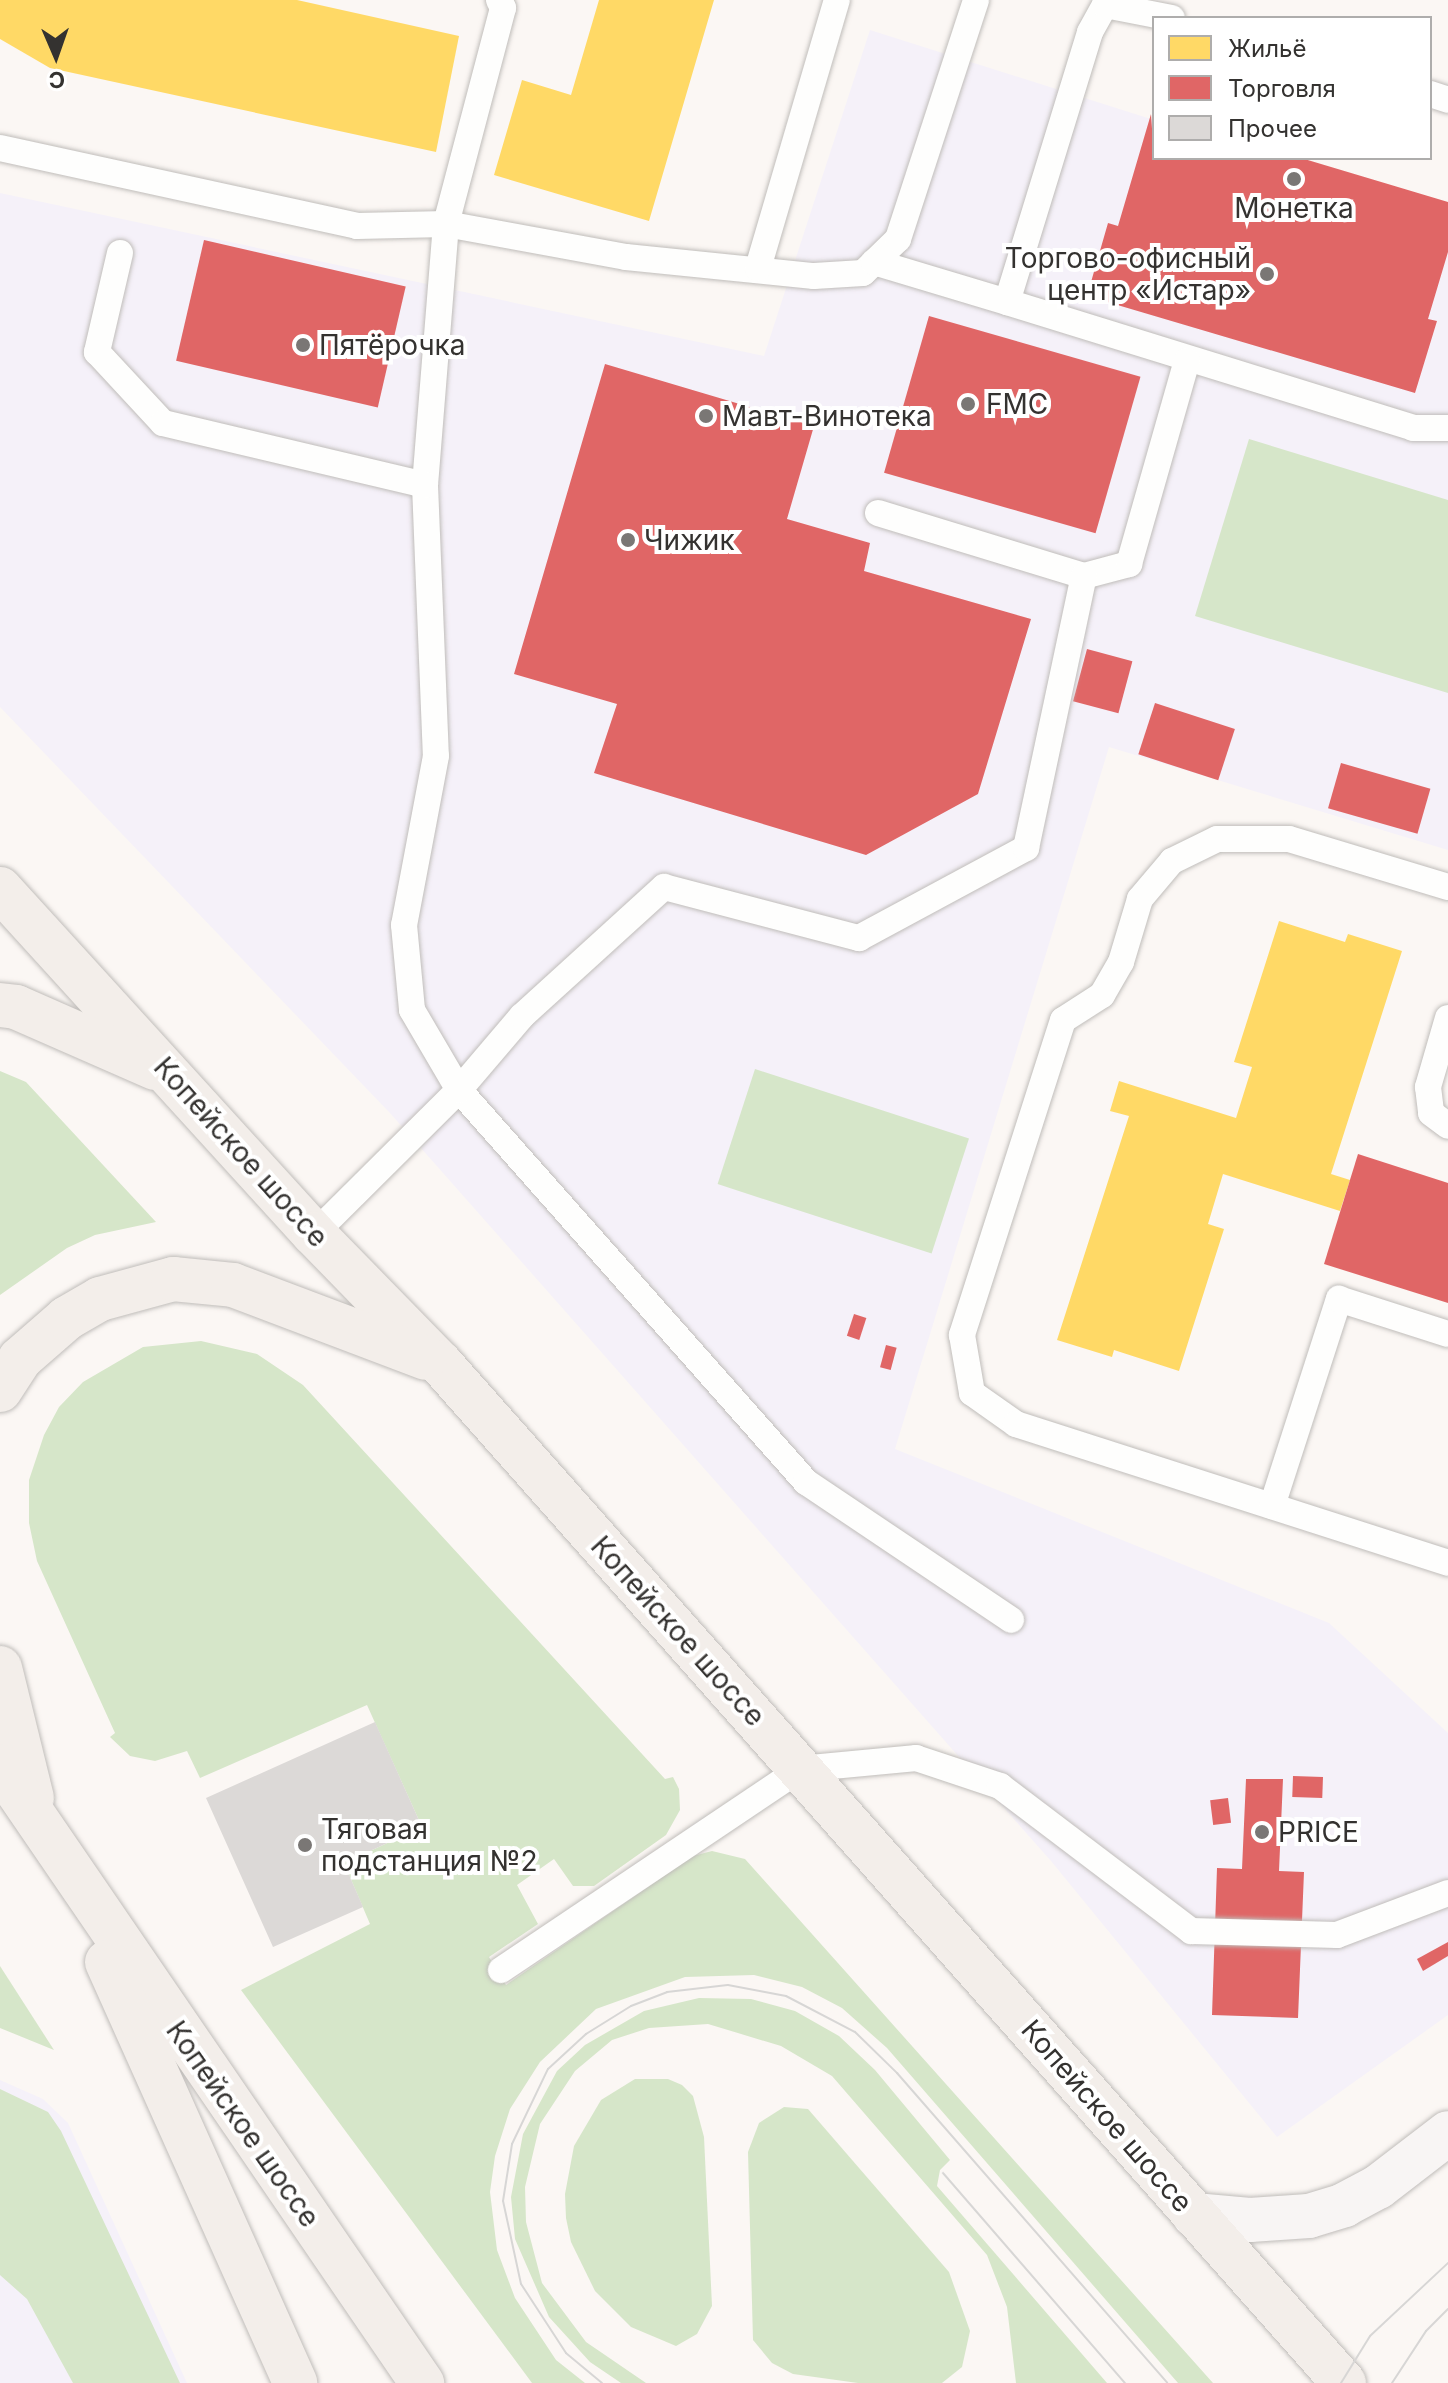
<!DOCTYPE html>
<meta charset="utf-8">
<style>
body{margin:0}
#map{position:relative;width:1448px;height:2383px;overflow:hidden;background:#fbf7f4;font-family:Inter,sans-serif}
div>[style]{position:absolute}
.commercial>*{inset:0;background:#f5f1f9}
.green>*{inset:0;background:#d6e6c9;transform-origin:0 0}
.homes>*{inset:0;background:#ffd966}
.shops>*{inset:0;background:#e06666;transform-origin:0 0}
.building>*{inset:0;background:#dcd9d7}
.roads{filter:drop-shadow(0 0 2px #c0bdba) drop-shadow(0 0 2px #c0bdba)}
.lane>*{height:26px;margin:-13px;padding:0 13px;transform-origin:13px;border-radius:13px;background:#fefefd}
.secondary>*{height:44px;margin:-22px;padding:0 22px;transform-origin:22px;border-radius:22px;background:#f8f5f4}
.primary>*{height:44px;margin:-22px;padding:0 22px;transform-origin:22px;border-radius:22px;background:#f3eeea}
.tram>*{height:2px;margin:-1px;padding:0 1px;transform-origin:1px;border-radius:1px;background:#d7d6d5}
.dots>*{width:22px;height:22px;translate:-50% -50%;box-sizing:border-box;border:4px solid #fff;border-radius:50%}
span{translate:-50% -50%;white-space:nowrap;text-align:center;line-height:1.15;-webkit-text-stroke:8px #fff;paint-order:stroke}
.poi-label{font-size:28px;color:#343230}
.right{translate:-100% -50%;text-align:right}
.left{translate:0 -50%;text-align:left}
.street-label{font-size:28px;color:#343230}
.legend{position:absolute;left:1152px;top:16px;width:280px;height:144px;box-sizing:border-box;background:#fff;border:2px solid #aeadac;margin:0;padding:10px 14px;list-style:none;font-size:24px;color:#343230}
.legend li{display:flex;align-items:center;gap:16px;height:40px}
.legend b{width:40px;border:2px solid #aeadac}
.north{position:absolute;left:16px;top:16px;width:80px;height:80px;-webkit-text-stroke:6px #fff;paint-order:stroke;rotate:178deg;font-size:22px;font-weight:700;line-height:32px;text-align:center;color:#343230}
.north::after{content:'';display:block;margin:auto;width:28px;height:36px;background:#343230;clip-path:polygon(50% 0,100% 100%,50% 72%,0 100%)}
</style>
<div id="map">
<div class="commercial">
<div style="clip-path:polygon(870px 30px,1154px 120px,1154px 158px,1448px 212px,1448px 850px,1109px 747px,895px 1449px,1329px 1623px,1448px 1733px,1448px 2015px,1277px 2137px,1051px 1861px,390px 1113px,0 707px,0 193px,764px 356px)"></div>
<div style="clip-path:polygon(0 2080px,43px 2099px,68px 2123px,187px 2383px,0 2383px)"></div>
</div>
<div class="green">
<div style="clip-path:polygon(1249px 439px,1448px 500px,1448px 693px,1195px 616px)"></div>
<div style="left:755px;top:1069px;width:225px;height:121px;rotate:18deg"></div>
<div style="clip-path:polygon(0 1071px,26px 1082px,156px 1222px,95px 1235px,67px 1248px,0 1295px)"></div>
<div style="clip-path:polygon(201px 1341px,257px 1354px,303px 1385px,665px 1779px,673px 1777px,679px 1789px,680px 1810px,666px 1835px,594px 1886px,573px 1886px,554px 1859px,517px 1885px,538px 1924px,489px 1957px,506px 1985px,693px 1856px,712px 1851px,745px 1859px,1213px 2383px,1178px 2383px,887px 2048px,842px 2008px,802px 1987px,754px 1975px,685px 1977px,596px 2009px,540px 2062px,510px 2109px,495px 2156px,490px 2192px,497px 2250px,515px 2298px,556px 2360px,585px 2383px,532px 2383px,241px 1990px,370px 1924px,344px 1863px,422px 1827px,367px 1705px,200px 1778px,187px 1751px,155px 1761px,130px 1756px,110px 1737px,115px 1733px,37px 1561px,29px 1523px,29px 1480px,44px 1435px,59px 1407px,83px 1382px,143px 1347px)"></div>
<div style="clip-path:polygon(0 1966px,54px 2050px,0 2028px)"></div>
<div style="clip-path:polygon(699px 1998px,751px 1999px,795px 2011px,839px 2036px,875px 2070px,950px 2160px,940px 2170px,937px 2186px,1107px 2383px,1016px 2383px,1007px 2307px,987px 2255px,832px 2076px,781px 2046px,708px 2024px,649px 2028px,612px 2040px,575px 2071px,540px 2124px,525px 2187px,526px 2222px,542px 2283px,586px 2342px,646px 2383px,621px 2383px,590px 2362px,549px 2317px,515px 2239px,511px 2197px,523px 2134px,557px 2071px,585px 2045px,644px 2011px)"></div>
<div style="clip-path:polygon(635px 2079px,668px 2079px,682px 2085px,693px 2096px,704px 2137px,712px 2306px,697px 2334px,676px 2346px,631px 2327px,595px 2291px,571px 2242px,566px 2218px,565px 2194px,574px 2146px,601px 2100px)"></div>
<div style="clip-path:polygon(0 2089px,48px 2112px,61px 2131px,180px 2383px,73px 2383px,27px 2299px,0 2275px)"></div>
<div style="clip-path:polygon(784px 2107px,808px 2109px,949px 2272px,970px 2331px,962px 2367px,942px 2383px,858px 2383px,793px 2374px,772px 2363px,753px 2340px,748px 2152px,759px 2123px)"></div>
</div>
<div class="homes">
<div style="clip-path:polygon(0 0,297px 0,459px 36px,436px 152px,50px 68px,0 39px)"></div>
<div style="clip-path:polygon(599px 0,714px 0,649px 221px,494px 175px,522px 80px,571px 95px)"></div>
<div style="clip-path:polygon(1279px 921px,1345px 942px,1348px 934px,1402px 951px,1331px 1174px,1350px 1180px,1340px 1211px,1223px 1174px,1208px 1224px,1224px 1229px,1179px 1371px,1114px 1350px,1112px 1357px,1057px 1340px,1129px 1116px,1110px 1111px,1119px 1081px,1236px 1118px,1252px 1067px,1234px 1062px)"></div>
</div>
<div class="shops">
<div style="clip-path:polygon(1151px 114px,1154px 158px,1301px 158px,1448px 202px,1448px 252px,1428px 319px,1437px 321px,1415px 393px,1087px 296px,1108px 223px,1118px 226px)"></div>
<div style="left:204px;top:240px;width:207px;height:124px;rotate:13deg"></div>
<div style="left:929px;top:316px;width:220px;height:163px;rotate:16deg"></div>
<div style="clip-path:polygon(605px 364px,814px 426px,787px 519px,870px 543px,864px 571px,1031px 619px,978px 794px,866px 855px,594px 773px,617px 704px,514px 674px)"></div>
<div style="left:1087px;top:649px;width:47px;height:54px;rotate:15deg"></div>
<div style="left:1155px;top:703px;width:84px;height:54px;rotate:18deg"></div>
<div style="left:1341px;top:763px;width:93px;height:47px;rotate:16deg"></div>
<div style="clip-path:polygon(1358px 1154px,1448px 1183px,1448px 1303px,1324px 1264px)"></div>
<div style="left:854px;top:1314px;width:13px;height:23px;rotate:18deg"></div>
<div style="left:886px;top:1345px;width:11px;height:23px;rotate:15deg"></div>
<div style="left:1293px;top:1776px;width:30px;height:21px;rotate:2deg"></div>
<div style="clip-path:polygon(1246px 1779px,1283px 1779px,1279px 1871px,1304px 1872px,1298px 2018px,1212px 2015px,1217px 1868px,1242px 1869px)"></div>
<div style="left:1228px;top:1798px;width:25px;height:18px;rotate:83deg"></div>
<div style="clip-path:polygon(1448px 1942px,1448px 1956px,1423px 1971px,1417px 1959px)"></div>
</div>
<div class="building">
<div style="clip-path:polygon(375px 1722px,422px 1827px,344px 1863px,363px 1907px,273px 1947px,206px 1798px)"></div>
</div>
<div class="roads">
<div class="lane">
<div style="left:499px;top:0;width:9px;rotate:63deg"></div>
<div style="left:503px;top:8px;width:223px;rotate:104.8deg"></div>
<div style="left:446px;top:224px;width:262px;rotate:94.6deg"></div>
<div style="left:425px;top:485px;width:271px;rotate:87.7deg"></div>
<div style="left:436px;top:756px;width:172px;rotate:100.7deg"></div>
<div style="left:404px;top:925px;width:85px;rotate:84.6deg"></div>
<div style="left:412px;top:1010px;width:93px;rotate:59.6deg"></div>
<div style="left:459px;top:1090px;width:524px;rotate:48.48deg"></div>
<div style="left:806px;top:1482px;width:247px;rotate:33.9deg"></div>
<div style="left:1430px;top:94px;width:19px;rotate:18deg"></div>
<div style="left:0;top:148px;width:365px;rotate:12.3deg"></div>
<div style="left:357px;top:226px;width:89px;rotate:-1.3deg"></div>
<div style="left:446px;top:224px;width:183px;rotate:10.4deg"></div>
<div style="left:626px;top:257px;width:189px;rotate:5.8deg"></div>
<div style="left:814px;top:276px;width:49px;rotate:-3.5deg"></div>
<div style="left:863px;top:273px;width:49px;rotate:-44.2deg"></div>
<div style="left:898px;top:239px;width:251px;rotate:-71.9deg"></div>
<div style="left:120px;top:253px;width:102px;rotate:103.1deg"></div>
<div style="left:97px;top:352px;width:97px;rotate:47.1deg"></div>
<div style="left:163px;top:423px;width:269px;rotate:13.3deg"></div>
<div style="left:874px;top:262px;width:139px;rotate:16.7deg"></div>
<div style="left:1007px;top:302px;width:282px;rotate:-72.9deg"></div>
<div style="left:1090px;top:32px;width:31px;rotate:-61deg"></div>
<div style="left:1105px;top:5px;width:68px;rotate:11deg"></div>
<div style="left:758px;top:268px;width:279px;rotate:-73.6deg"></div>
<div style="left:1007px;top:302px;width:425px;rotate:17.2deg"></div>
<div style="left:1413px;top:428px;width:35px"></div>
<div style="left:878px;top:513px;width:215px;rotate:17deg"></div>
<div style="left:1084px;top:576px;width:47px;rotate:-14.9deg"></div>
<div style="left:1129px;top:564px;width:211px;rotate:-74.1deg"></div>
<div style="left:1448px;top:887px;width:166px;rotate:-163.2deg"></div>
<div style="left:1289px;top:839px;width:72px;rotate:180deg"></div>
<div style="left:1217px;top:839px;width:50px;rotate:153.9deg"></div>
<div style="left:1172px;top:861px;width:50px;rotate:130.1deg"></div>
<div style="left:1140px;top:899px;width:66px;rotate:106.8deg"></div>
<div style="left:1121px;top:962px;width:38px;rotate:120deg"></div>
<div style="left:1102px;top:995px;width:46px;rotate:147.3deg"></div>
<div style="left:1063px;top:1020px;width:331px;rotate:107.8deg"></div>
<div style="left:962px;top:1335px;width:59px;rotate:80.2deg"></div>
<div style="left:972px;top:1393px;width:54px;rotate:35.2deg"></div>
<div style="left:1016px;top:1424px;width:454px;rotate:17.8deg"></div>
<div style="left:1448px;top:1018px;width:72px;rotate:106.2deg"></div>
<div style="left:1428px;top:1087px;width:26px;rotate:83deg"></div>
<div style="left:1431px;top:1113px;width:21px;rotate:37deg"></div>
<div style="left:314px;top:1234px;width:204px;rotate:-44.8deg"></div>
<div style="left:459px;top:1090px;width:97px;rotate:-49.6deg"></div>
<div style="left:522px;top:1016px;width:192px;rotate:-42.3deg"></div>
<div style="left:664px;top:887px;width:202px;rotate:14.7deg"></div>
<div style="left:859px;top:938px;width:190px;rotate:-28.3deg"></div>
<div style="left:1026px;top:848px;width:278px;rotate:-78deg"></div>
<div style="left:1272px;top:1506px;width:218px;rotate:-72.1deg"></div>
<div style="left:1339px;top:1299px;width:114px;rotate:17.8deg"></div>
<div style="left:501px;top:1970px;width:360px;rotate:-33.9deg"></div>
<div style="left:800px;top:1769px;width:117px;rotate:-5.4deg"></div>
<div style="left:916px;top:1758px;width:89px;rotate:18.4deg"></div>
<div style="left:1000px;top:1786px;width:240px;rotate:37.2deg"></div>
<div style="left:1191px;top:1931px;width:146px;rotate:1.6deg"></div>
<div style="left:1337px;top:1935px;width:119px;rotate:-20.7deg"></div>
</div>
<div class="secondary">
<div style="left:1194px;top:2215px;width:56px;rotate:5.1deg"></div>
<div style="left:1250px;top:2220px;width:59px;rotate:-3.9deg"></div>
<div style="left:1309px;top:2216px;width:37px;rotate:-17deg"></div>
<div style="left:1344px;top:2205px;width:38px;rotate:-28deg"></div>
<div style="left:1378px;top:2187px;width:88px;rotate:-37.6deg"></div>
</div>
<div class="primary">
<div style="left:0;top:889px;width:466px;rotate:47.7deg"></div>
<div style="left:314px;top:1234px;width:180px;rotate:45.7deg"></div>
<div style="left:440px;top:1363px;width:1363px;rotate:48.45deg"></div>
<div style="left:0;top:1005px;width:16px;rotate:7deg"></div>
<div style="left:16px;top:1007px;width:152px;rotate:23.7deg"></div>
<div style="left:0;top:1390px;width:37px;rotate:-57deg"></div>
<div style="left:20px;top:1359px;width:62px;rotate:-41.1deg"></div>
<div style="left:67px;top:1318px;width:38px;rotate:-30deg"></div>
<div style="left:100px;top:1299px;width:76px;rotate:-15.3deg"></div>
<div style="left:173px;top:1279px;width:60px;rotate:5.7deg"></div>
<div style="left:233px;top:1285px;width:206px;rotate:20.7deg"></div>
<div style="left:0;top:1668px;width:134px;rotate:76.2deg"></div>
<div style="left:0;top:1766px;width:748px;rotate:55.63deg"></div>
<div style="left:107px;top:1962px;width:461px;rotate:65.9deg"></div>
</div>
</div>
<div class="tram">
<div style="left:943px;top:2173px;width:278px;rotate:49.1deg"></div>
<div style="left:602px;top:2383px;width:47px;rotate:-140.2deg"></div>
<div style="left:566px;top:2353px;width:82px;rotate:-123.1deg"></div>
<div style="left:521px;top:2284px;width:85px;rotate:-102.2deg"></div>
<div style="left:503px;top:2201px;width:58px;rotate:-81deg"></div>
<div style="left:512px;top:2144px;width:83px;rotate:-64.4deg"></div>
<div style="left:548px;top:2069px;width:52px;rotate:-42.6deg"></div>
<div style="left:586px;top:2034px;width:53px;rotate:-31.9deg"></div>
<div style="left:631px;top:2006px;width:39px;rotate:-21deg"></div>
<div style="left:667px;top:1992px;width:61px;rotate:-6.5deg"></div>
<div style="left:728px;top:1985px;width:59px;rotate:10.7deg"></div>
<div style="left:786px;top:1996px;width:78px;rotate:27.6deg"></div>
<div style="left:855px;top:2032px;width:59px;rotate:44.3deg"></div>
<div style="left:897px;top:2073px;width:411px;rotate:48.9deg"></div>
<div style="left:1341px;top:2383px;width:55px;rotate:-58.3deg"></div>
<div style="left:1370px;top:2336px;width:107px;rotate:-43.1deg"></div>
<div style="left:1392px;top:2383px;width:62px;rotate:-56.8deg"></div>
<div style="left:1426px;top:2331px;width:31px;rotate:-45deg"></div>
</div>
<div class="dots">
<div style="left:1294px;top:179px;background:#7a7775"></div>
<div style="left:1267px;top:274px;background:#7a7775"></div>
<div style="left:303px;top:345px;background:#7a7775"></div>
<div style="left:968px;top:404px;background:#7a7775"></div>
<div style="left:706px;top:416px;background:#7a7775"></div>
<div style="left:628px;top:540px;background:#7a7775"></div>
<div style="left:1262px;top:1832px;background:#7a7775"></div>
<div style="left:305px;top:1845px;background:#7a7775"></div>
</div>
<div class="poi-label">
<span style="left:1294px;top:208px">Монетка</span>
<span class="right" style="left:1251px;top:274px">Торгово-офисный<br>центр «Истар»</span>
<span class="left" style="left:319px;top:345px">Пятёрочка</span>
<span class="left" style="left:986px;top:404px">FMC</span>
<span class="left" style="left:722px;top:416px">Мавт-Винотека</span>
<span class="left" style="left:644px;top:540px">Чижик</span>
<span class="left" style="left:321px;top:1845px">Тяговая<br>подстанция №2</span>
<span class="left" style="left:1278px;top:1832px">PRICE</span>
</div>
<div class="street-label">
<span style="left:241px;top:1152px;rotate:48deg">Копейское шоссе</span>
<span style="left:678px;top:1631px;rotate:48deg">Копейское шоссе</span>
<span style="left:1107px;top:2116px;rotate:49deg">Копейское шоссе</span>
<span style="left:243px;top:2124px;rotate:55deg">Копейское шоссе</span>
</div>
<ul class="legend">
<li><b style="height:22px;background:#ffd966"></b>Жильё</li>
<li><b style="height:22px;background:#e06666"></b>Торговля</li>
<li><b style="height:22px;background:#dcd9d7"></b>Прочее</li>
</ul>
<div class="north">С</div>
</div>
